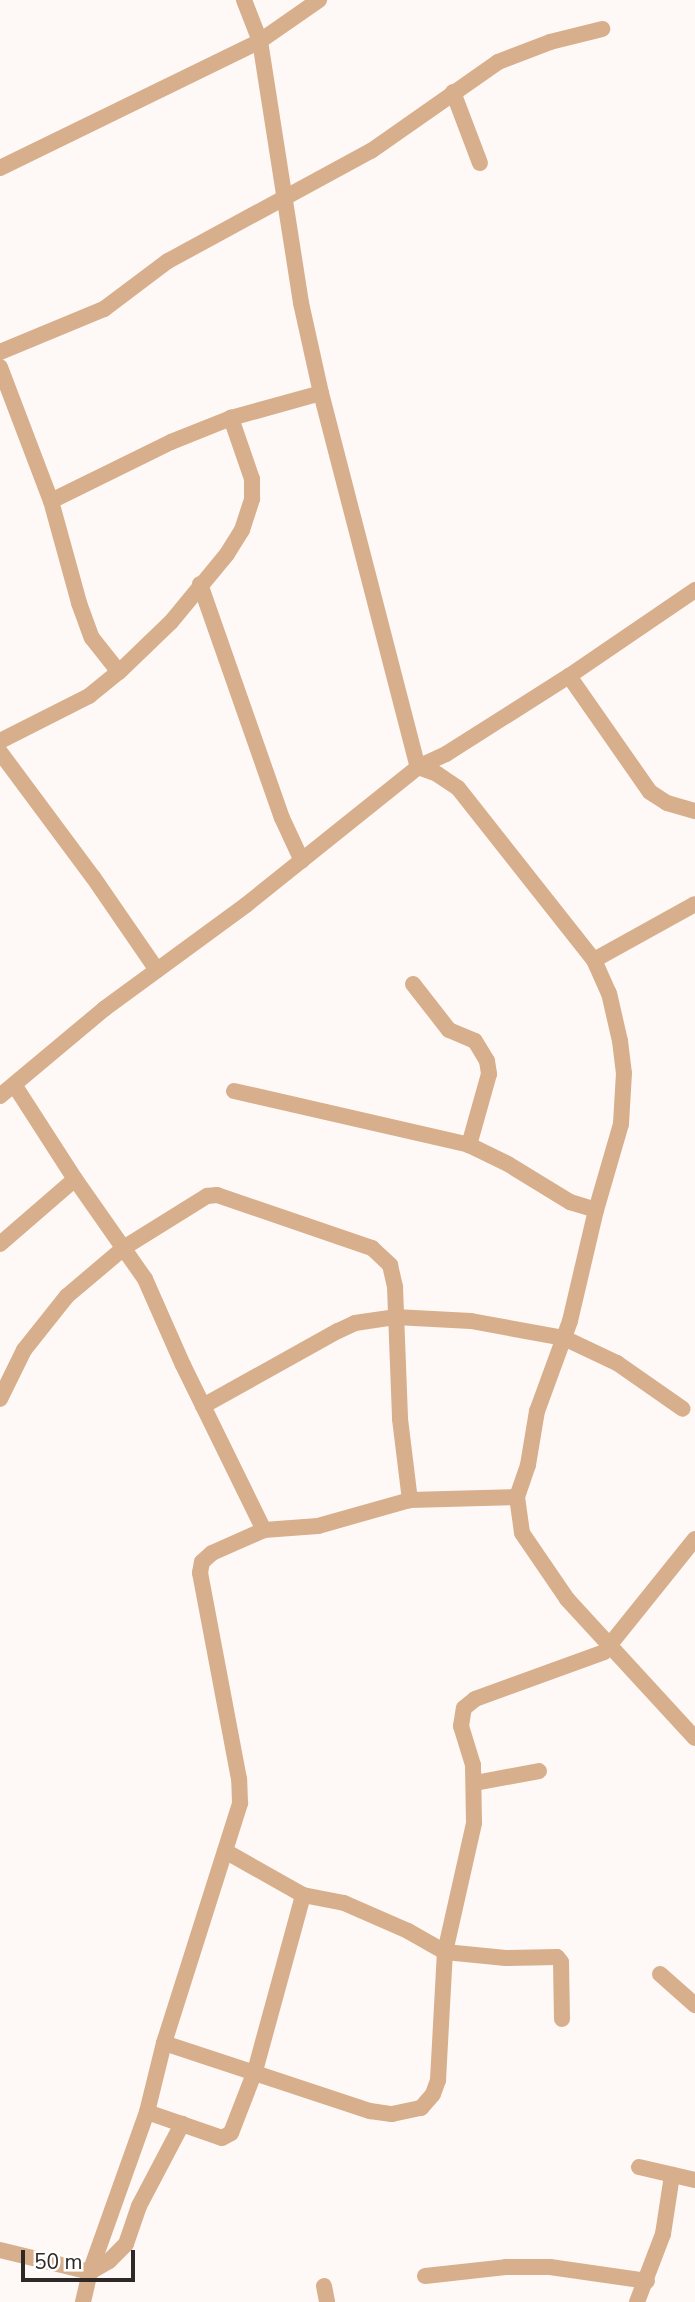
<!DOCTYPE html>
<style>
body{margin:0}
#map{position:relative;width:695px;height:2302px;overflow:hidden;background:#fef9f6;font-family:"Nunito Sans",sans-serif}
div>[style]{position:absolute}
.minor>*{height:16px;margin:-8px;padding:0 8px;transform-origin:8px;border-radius:8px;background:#d8af8c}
span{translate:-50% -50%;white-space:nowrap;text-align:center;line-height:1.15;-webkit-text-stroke:6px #fff;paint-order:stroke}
.scale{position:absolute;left:21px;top:2250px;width:114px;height:32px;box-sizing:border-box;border:4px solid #2e2926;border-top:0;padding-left:9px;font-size:21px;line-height:24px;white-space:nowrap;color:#2e2926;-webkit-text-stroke:5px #fff;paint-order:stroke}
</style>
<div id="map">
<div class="minor">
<div style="left:244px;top:0;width:44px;rotate:68.7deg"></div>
<div style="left:260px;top:41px;width:265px;rotate:81.1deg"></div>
<div style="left:301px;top:303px;width:92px;rotate:77.5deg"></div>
<div style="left:321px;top:393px;width:386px;rotate:75.5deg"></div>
<div style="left:418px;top:767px;width:20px;rotate:20deg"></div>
<div style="left:437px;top:774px;width:25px;rotate:34deg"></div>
<div style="left:458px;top:788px;width:219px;rotate:51.7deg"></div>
<div style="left:594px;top:960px;width:36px;rotate:66deg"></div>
<div style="left:609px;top:993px;width:49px;rotate:77.1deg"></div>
<div style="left:620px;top:1041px;width:32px;rotate:83deg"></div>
<div style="left:624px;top:1073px;width:51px;rotate:93.4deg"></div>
<div style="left:621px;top:1124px;width:90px;rotate:106.2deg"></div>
<div style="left:596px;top:1210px;width:114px;rotate:103.2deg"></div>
<div style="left:570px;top:1321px;width:96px;rotate:110.1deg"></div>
<div style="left:537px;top:1411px;width:55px;rotate:99.5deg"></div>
<div style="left:528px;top:1465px;width:34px;rotate:109deg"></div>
<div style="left:517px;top:1497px;width:36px;rotate:82deg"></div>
<div style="left:522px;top:1533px;width:80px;rotate:55.7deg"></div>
<div style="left:567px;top:1599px;width:189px;rotate:47.4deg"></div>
<div style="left:453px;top:92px;width:76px;rotate:69.2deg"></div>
<div style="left:0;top:168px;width:289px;rotate:-26deg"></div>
<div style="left:260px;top:41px;width:72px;rotate:-34.8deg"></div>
<div style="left:0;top:352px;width:113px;rotate:-22.5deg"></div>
<div style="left:104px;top:309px;width:80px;rotate:-36.9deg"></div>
<div style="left:168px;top:261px;width:231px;rotate:-28.5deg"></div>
<div style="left:371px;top:151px;width:155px;rotate:-35deg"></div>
<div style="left:498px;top:62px;width:56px;rotate:-21deg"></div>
<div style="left:550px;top:42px;width:54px;rotate:-14deg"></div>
<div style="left:0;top:367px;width:143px;rotate:69.2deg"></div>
<div style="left:51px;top:501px;width:106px;rotate:74.6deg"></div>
<div style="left:79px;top:603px;width:37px;rotate:70deg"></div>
<div style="left:92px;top:638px;width:43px;rotate:51.5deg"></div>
<div style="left:51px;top:501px;width:134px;rotate:-26.2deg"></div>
<div style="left:171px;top:442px;width:65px;rotate:-21.8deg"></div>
<div style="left:231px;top:418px;width:93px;rotate:-15.5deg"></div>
<div style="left:200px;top:584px;width:248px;rotate:70.7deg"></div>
<div style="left:282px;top:818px;width:47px;rotate:65.1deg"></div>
<div style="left:569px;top:676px;width:141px;rotate:55.1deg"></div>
<div style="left:650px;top:792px;width:20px;rotate:33deg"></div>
<div style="left:667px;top:803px;width:29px;rotate:16deg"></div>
<div style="left:0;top:741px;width:100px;rotate:-26.8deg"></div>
<div style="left:89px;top:696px;width:38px;rotate:-39deg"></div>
<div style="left:119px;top:672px;width:72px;rotate:-43.9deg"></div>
<div style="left:171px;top:622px;width:88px;rotate:-50.5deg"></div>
<div style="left:227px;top:554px;width:28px;rotate:-58deg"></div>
<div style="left:242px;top:530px;width:33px;rotate:-72deg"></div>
<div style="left:252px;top:499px;width:20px;rotate:-90deg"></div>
<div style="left:252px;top:479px;width:65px;rotate:-109deg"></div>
<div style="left:0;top:752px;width:156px;rotate:53.4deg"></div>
<div style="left:93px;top:877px;width:113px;rotate:55.5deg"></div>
<div style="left:594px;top:960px;width:115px;rotate:-29deg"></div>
<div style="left:413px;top:984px;width:58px;rotate:52deg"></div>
<div style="left:449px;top:1030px;width:28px;rotate:23deg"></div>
<div style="left:475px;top:1041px;width:23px;rotate:59deg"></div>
<div style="left:487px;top:1061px;width:13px;rotate:81deg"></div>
<div style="left:489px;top:1074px;width:74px;rotate:105.7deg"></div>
<div style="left:15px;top:1086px;width:111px;rotate:57.2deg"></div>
<div style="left:75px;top:1179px;width:122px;rotate:55deg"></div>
<div style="left:145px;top:1279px;width:94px;rotate:66.2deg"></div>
<div style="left:183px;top:1365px;width:184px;rotate:63.9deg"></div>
<div style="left:234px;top:1091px;width:241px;rotate:12.9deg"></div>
<div style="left:469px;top:1145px;width:43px;rotate:26deg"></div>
<div style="left:508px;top:1164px;width:73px;rotate:31.5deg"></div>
<div style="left:570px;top:1202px;width:27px;rotate:17deg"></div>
<div style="left:0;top:1096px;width:136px;rotate:-39.9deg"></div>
<div style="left:104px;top:1009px;width:176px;rotate:-36.2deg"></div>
<div style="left:246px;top:905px;width:221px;rotate:-38.7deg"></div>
<div style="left:418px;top:767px;width:31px;rotate:-25deg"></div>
<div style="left:446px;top:754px;width:146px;rotate:-32.4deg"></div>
<div style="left:569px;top:676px;width:153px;rotate:-34.3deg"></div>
<div style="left:0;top:1244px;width:99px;rotate:-40.9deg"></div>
<div style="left:0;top:1399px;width:55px;rotate:-63.9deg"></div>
<div style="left:24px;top:1350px;width:69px;rotate:-51.5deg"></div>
<div style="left:67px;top:1296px;width:76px;rotate:-40.2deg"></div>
<div style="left:125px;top:1247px;width:97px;rotate:-31.9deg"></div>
<div style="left:207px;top:1196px;width:10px;rotate:-6deg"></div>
<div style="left:217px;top:1195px;width:164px;rotate:18.9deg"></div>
<div style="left:372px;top:1248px;width:25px;rotate:43deg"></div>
<div style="left:390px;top:1265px;width:23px;rotate:77deg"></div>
<div style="left:395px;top:1287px;width:132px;rotate:87.8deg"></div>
<div style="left:400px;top:1419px;width:82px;rotate:83deg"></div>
<div style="left:203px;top:1406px;width:154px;rotate:-29.1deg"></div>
<div style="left:338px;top:1331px;width:19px;rotate:-25deg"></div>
<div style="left:355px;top:1323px;width:40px;rotate:-8.5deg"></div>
<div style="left:395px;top:1317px;width:76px;rotate:3deg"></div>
<div style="left:471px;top:1321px;width:95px;rotate:10.4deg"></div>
<div style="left:564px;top:1338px;width:59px;rotate:25.3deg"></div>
<div style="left:617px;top:1363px;width:80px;rotate:34.9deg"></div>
<div style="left:475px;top:1783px;width:65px;rotate:-10.6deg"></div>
<div style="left:225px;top:1851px;width:90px;rotate:29.4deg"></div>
<div style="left:303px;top:1895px;width:42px;rotate:11deg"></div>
<div style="left:344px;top:1903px;width:70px;rotate:23.6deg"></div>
<div style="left:408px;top:1931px;width:43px;rotate:29.6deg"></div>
<div style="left:445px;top:1952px;width:61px;rotate:5.6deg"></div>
<div style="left:506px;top:1958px;width:51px;rotate:-1.1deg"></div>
<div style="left:557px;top:1957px;width:6px;rotate:51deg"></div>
<div style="left:561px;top:1962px;width:57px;rotate:89deg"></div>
<div style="left:660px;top:1974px;width:47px;rotate:41.5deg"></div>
<div style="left:164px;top:2043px;width:217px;rotate:18.3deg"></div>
<div style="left:370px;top:2111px;width:22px;rotate:8deg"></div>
<div style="left:392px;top:2114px;width:30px;rotate:-12deg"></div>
<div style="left:421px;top:2108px;width:18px;rotate:-49deg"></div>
<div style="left:433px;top:2094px;width:15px;rotate:-70deg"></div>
<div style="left:438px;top:2080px;width:128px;rotate:-86.9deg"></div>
<div style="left:445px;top:1952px;width:132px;rotate:-77.3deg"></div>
<div style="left:474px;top:1823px;width:58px;rotate:-91deg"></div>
<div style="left:473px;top:1765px;width:41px;rotate:-107.1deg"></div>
<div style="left:461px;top:1726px;width:18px;rotate:-81deg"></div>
<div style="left:464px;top:1708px;width:14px;rotate:-39deg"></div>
<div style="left:475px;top:1699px;width:137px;rotate:-20deg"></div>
<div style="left:604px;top:1652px;width:145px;rotate:-51.2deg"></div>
<div style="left:147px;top:2112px;width:79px;rotate:19.1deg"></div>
<div style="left:222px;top:2138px;width:10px;rotate:-29deg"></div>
<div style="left:231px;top:2133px;width:66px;rotate:-68.8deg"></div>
<div style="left:255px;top:2071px;width:182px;rotate:-74.7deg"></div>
<div style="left:639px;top:2167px;width:57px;rotate:13.1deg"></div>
<div style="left:0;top:2250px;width:93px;rotate:13.7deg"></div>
<div style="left:90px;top:2272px;width:22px;rotate:-30deg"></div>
<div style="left:109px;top:2261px;width:24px;rotate:-45deg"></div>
<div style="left:126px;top:2244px;width:40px;rotate:-71.1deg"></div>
<div style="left:139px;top:2206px;width:93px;rotate:-62.3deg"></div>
<div style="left:425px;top:2276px;width:81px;rotate:-6.3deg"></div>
<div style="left:506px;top:2267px;width:44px"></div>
<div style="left:550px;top:2267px;width:98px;rotate:8.2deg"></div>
<div style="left:324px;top:2286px;width:16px;rotate:79deg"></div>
<div style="left:83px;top:2302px;width:31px;rotate:-77deg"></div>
<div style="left:90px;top:2272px;width:170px;rotate:-70.4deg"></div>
<div style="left:147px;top:2112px;width:71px;rotate:-76.2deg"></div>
<div style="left:164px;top:2043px;width:252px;rotate:-72.4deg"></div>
<div style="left:240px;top:1803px;width:24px;rotate:-92deg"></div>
<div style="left:239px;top:1779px;width:210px;rotate:-100.7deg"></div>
<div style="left:200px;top:1573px;width:11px;rotate:-80deg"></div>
<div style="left:202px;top:1562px;width:13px;rotate:-42deg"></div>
<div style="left:212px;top:1553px;width:57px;rotate:-23.9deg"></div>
<div style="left:264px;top:1530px;width:54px;rotate:-4.2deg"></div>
<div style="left:318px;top:1526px;width:96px;rotate:-15.8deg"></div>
<div style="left:410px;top:1500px;width:107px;rotate:-1.6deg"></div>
<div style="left:637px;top:2302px;width:73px;rotate:-69.1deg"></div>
<div style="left:663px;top:2234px;width:60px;rotate:-81.3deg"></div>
</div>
<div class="scale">50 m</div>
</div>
